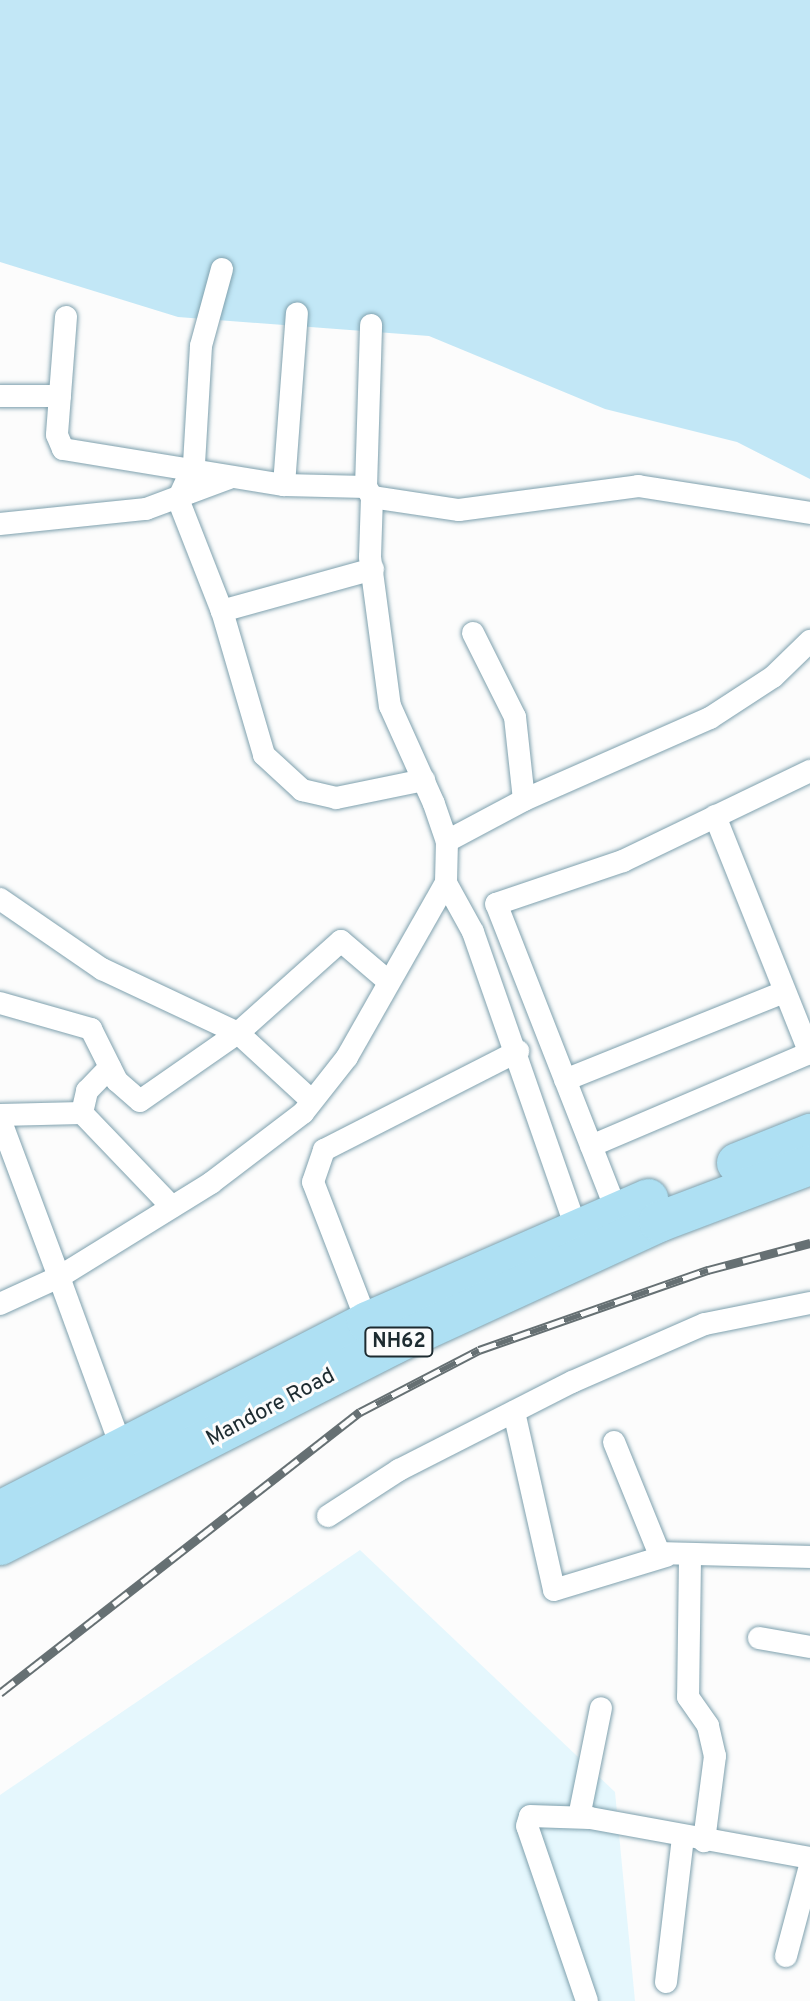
<!DOCTYPE html>
<style>
body{margin:0}
#map{position:relative;width:810px;height:2001px;overflow:hidden;background:#fcfcfc;font-family:Overpass,sans-serif}
div>[style]{position:absolute}
.built>*{inset:0;background:#e5f7fd}
.green>*{inset:0;background:#c2e7f6}
.roads{filter:drop-shadow(0 0 2px #7fa1ae) drop-shadow(0 0 2px #7fa1ae)}
.street>*{height:22px;margin:-11px;padding:0 11px;transform-origin:11px;border-radius:11px;background:#fff}
.highway>*{height:40px;margin:-20px;padding:0 20px;transform-origin:20px;border-radius:20px;background:#aee0f3}
.rail>*{height:9px;margin-top:-4.5px;transform-origin:0;background:repeating-linear-gradient(90deg,#fcfcfc 0 18px,#667073 0 36px);box-sizing:border-box;border-block:2px solid #667073}
span{translate:-50% -50%;white-space:nowrap;text-align:center;line-height:1.15;-webkit-text-stroke:6px #fcfcfc;paint-order:stroke}
.shield-label span{padding:2px 6px;background:#fcfcfc;border:2px solid;border-radius:6px;-webkit-text-stroke-width:0}
.shield-label{font-size:20px;color:#1d2b30;font-weight:700}
.street-label{font-size:22px;color:#1d2b30}
</style>
<div id="map">
<div class="built">
<div style="clip-path:polygon(360px 1550px,615px 1792px,635px 2001px,0 2001px,0 1795px)"></div>
</div>
<div class="green">
<div style="clip-path:polygon(0 0,810px 0,810px 479px,737px 442px,605px 409px,429px 336px,178px 317px,0 262px)"></div>
</div>
<div class="roads">
<div class="street">
<div style="left:222px;top:269px;width:80px;rotate:105.3deg"></div>
<div style="left:201px;top:346px;width:119px;rotate:93.4deg"></div>
<div style="left:194px;top:465px;width:38px;rotate:115deg"></div>
<div style="left:178px;top:499px;width:120px;rotate:68.6deg"></div>
<div style="left:66px;top:317px;width:118px;rotate:94.4deg"></div>
<div style="left:57px;top:435px;width:15px;rotate:67deg"></div>
<div style="left:63px;top:449px;width:224px;rotate:9.3deg"></div>
<div style="left:284px;top:485px;width:82px;rotate:1.4deg"></div>
<div style="left:366px;top:487px;width:12px;rotate:59deg"></div>
<div style="left:372px;top:497px;width:60px;rotate:91.9deg"></div>
<div style="left:370px;top:557px;width:150px;rotate:82.4deg"></div>
<div style="left:390px;top:706px;width:107px;rotate:65.8deg"></div>
<div style="left:434px;top:804px;width:39px;rotate:71deg"></div>
<div style="left:447px;top:841px;width:42px;rotate:91.4deg"></div>
<div style="left:446px;top:883px;width:56px;rotate:61.1deg"></div>
<div style="left:473px;top:932px;width:313px;rotate:70.8deg"></div>
<div style="left:0;top:396px;width:60px"></div>
<div style="left:284px;top:485px;width:172px;rotate:-85.7deg"></div>
<div style="left:366px;top:487px;width:162px;rotate:-88.2deg"></div>
<div style="left:372px;top:497px;width:88px;rotate:8.5deg"></div>
<div style="left:459px;top:510px;width:181px;rotate:-7.6deg"></div>
<div style="left:638px;top:486px;width:174px;rotate:8.9deg"></div>
<div style="left:0;top:524px;width:147px;rotate:-5.9deg"></div>
<div style="left:146px;top:509px;width:89px;rotate:-20.5deg"></div>
<div style="left:373px;top:569px;width:157px;rotate:164.5deg"></div>
<div style="left:222px;top:611px;width:150px;rotate:73.7deg"></div>
<div style="left:264px;top:755px;width:52px;rotate:42.6deg"></div>
<div style="left:302px;top:790px;width:35px;rotate:13deg"></div>
<div style="left:336px;top:798px;width:90px;rotate:-11.6deg"></div>
<div style="left:473px;top:633px;width:94px;rotate:63.4deg"></div>
<div style="left:515px;top:717px;width:83px;rotate:83.8deg"></div>
<div style="left:524px;top:800px;width:203px;rotate:-23.8deg"></div>
<div style="left:710px;top:718px;width:75px;rotate:-33.1deg"></div>
<div style="left:773px;top:677px;width:52px;rotate:-44.2deg"></div>
<div style="left:715px;top:816px;width:256px;rotate:68.2deg"></div>
<div style="left:447px;top:841px;width:87px;rotate:-28deg"></div>
<div style="left:0;top:899px;width:124px;rotate:34.5deg"></div>
<div style="left:102px;top:969px;width:150px;rotate:25.2deg"></div>
<div style="left:238px;top:1033px;width:100px;rotate:42.6deg"></div>
<div style="left:0;top:1003px;width:95px;rotate:15.9deg"></div>
<div style="left:91px;top:1029px;width:58px;rotate:63.4deg"></div>
<div style="left:117px;top:1081px;width:30px;rotate:41deg"></div>
<div style="left:140px;top:1101px;width:119px;rotate:-34.8deg"></div>
<div style="left:238px;top:1033px;width:138px;rotate:-41.8deg"></div>
<div style="left:341px;top:941px;width:63px;rotate:40.5deg"></div>
<div style="left:565px;top:1080px;width:236px;rotate:-21.9deg"></div>
<div style="left:82px;top:1113px;width:23px;rotate:-77deg"></div>
<div style="left:87px;top:1091px;width:33px;rotate:-46deg"></div>
<div style="left:0;top:1115px;width:82px;rotate:-1.4deg"></div>
<div style="left:82px;top:1113px;width:130px;rotate:46.2deg"></div>
<div style="left:0;top:1119px;width:169px;rotate:69.5deg"></div>
<div style="left:59px;top:1277px;width:65px;rotate:155.4deg"></div>
<div style="left:591px;top:1146px;width:237px;rotate:-23.1deg"></div>
<div style="left:617px;top:1212px;width:331px;rotate:-111.4deg"></div>
<div style="left:496px;top:904px;width:134px;rotate:-18.7deg"></div>
<div style="left:623px;top:861px;width:208px;rotate:-25.7deg"></div>
<div style="left:367px;top:1322px;width:150px;rotate:-111.1deg"></div>
<div style="left:313px;top:1182px;width:34px;rotate:-71deg"></div>
<div style="left:324px;top:1150px;width:218px;rotate:-27deg"></div>
<div style="left:514px;top:1412px;width:182px;rotate:77.3deg"></div>
<div style="left:554px;top:1590px;width:117px;rotate:-16.9deg"></div>
<div style="left:614px;top:1442px;width:120px;rotate:67.9deg"></div>
<div style="left:659px;top:1553px;width:151px;rotate:1.5deg"></div>
<div style="left:123px;top:1452px;width:186px;rotate:-110.1deg"></div>
<div style="left:59px;top:1277px;width:179px;rotate:-31.7deg"></div>
<div style="left:211px;top:1183px;width:116px;rotate:-37.3deg"></div>
<div style="left:303px;top:1113px;width:71px;rotate:-51.8deg"></div>
<div style="left:347px;top:1057px;width:200px;rotate:-60.4deg"></div>
<div style="left:328px;top:1516px;width:85px;rotate:-32.9deg"></div>
<div style="left:399px;top:1470px;width:194px;rotate:-27deg"></div>
<div style="left:572px;top:1382px;width:145px;rotate:-23.6deg"></div>
<div style="left:705px;top:1324px;width:107px;rotate:-11.3deg"></div>
<div style="left:690px;top:1559px;width:138px;rotate:90.8deg"></div>
<div style="left:688px;top:1697px;width:35px;rotate:55deg"></div>
<div style="left:708px;top:1726px;width:31px;rotate:77deg"></div>
<div style="left:715px;top:1756px;width:86px;rotate:97.4deg"></div>
<div style="left:759px;top:1638px;width:52px;rotate:10deg"></div>
<div style="left:579px;top:1817px;width:111px;rotate:-78.6deg"></div>
<div style="left:786px;top:1956px;width:93px;rotate:-75.1deg"></div>
<div style="left:666px;top:1982px;width:146px;rotate:-83.3deg"></div>
<div style="left:587px;top:2001px;width:185px;rotate:-108.9deg"></div>
<div style="left:527px;top:1826px;width:10px;rotate:-73deg"></div>
<div style="left:530px;top:1816px;width:60px;rotate:1.9deg"></div>
<div style="left:590px;top:1818px;width:224px;rotate:10.3deg"></div>
</div>
<div class="highway">
<div style="left:737px;top:1163px;width:79px;rotate:-21.7deg"></div>
<div style="left:0;top:1511px;width:413px;rotate:-27.2deg"></div>
<div style="left:367px;top:1322px;width:307px;rotate:-23.6deg"></div>
<div style="left:0;top:1545px;width:442px;rotate:-27deg"></div>
<div style="left:394px;top:1344px;width:292px;rotate:-24.7deg"></div>
<div style="left:659px;top:1222px;width:161px;rotate:-20.7deg"></div>
</div>
</div>
<div class="rail">
<div style="left:0;top:1693px;width:457px;rotate:-38deg"></div>
<div style="left:360px;top:1412px;width:134px;rotate:-27.5deg"></div>
<div style="left:479px;top:1350px;width:243px;rotate:-19.3deg"></div>
<div style="left:708px;top:1270px;width:106px;rotate:-14.8deg"></div>
</div>
<div class="shield-label">
<span style="left:399px;top:1342px">NH62</span>
</div>
<div class="street-label">
<span style="left:271px;top:1408px;rotate:-28deg">Mandore Road</span>
</div>
</div>
